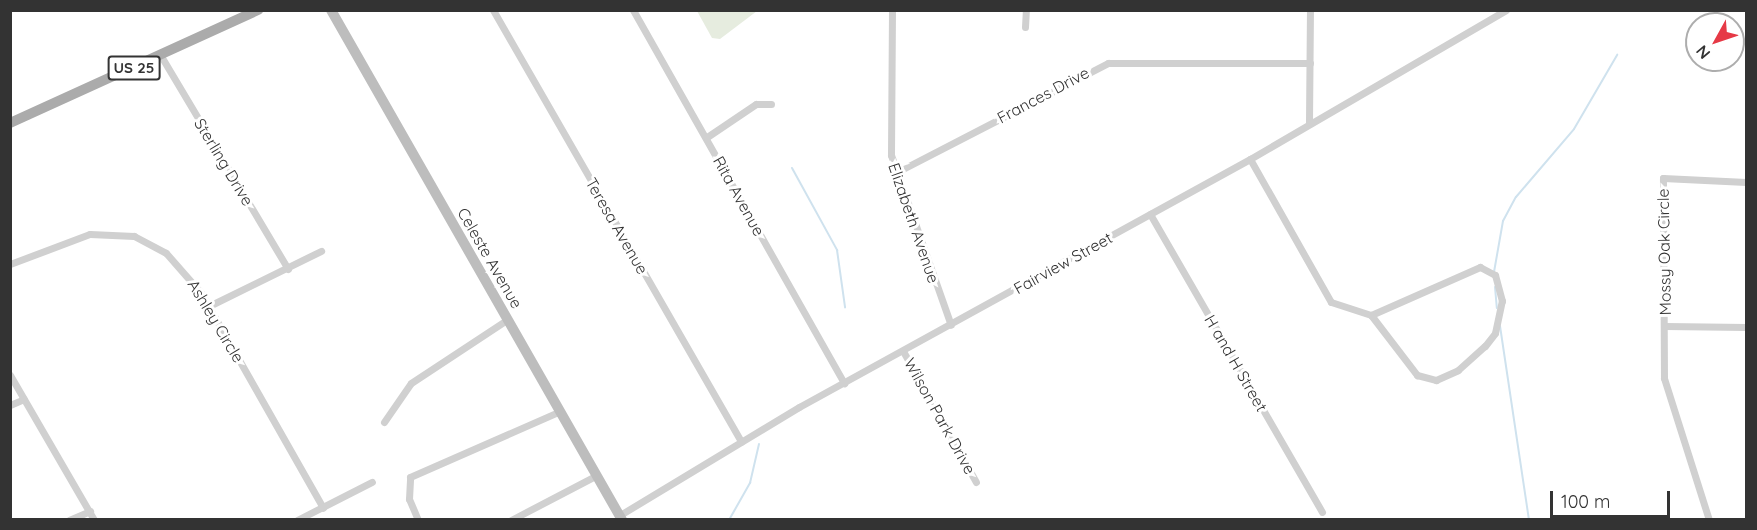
<!DOCTYPE html>
<style>
body{margin:0}
#map{position:relative;width:1757px;height:530px;overflow:hidden;background:#fff;font-family:Quicksand,sans-serif}
div>[style]{position:absolute}
.green>*{inset:0;background:#e6ecdf}
.stream>*{height:2px;margin:-1px;padding:0 1px;transform-origin:1px;border-radius:1px;background:#cfe2ee}
.street>*{height:7px;margin:-3.5px;padding:0 3.5px;transform-origin:3.5px;border-radius:3.5px;background:#d0d0d0}
.secondary>*{height:10px;margin:-5px;padding:0 5px;transform-origin:5px;border-radius:5px;background:#bdbdbd}
.primary>*{height:10px;margin:-5px;padding:0 5px;transform-origin:5px;border-radius:5px;background:#ababab}
span{translate:-50% -50%;white-space:nowrap;text-align:center;line-height:1.15;-webkit-text-stroke:6px #fff;paint-order:stroke}
.shield-label span{padding:2px 4px;background:#fff;border:2px solid;border-radius:4px;-webkit-text-stroke-width:0}
.shield-label{font-size:15px;color:#333;font-weight:700}
.street-label{font-size:16px;color:#333}
.frame{position:absolute;inset:0;border:12px solid #333;pointer-events:none}
.north{position:absolute;left:1685px;top:12px;width:60px;height:60px;box-sizing:border-box;background:#fff;border:2px solid #adadad;border-radius:50%;rotate:230deg;font-size:16px;font-weight:700;line-height:24px;text-align:center;color:#333}
.north::after{content:'';display:block;margin:auto;width:21px;height:27px;background:#e63946;clip-path:polygon(50% 0,100% 100%,50% 72%,0 100%)}
.scale{position:absolute;left:1550px;top:491px;width:120px;height:27px;box-sizing:border-box;border:3px solid #333;border-top:0;padding-left:8px;font-size:18px;line-height:21px;white-space:nowrap;color:#333;-webkit-text-stroke:4px #fff;paint-order:stroke}
</style>
<div id="map">
<div class="green">
<div style="clip-path:polygon(697px 11px,757px 11px,720px 39px,712px 38px)"></div>
</div>
<div class="stream">
<div style="left:792px;top:168px;width:94px;rotate:61.2deg"></div>
<div style="left:837px;top:250px;width:58px;rotate:82deg"></div>
<div style="left:1494px;top:272px;width:52px;rotate:-80deg"></div>
<div style="left:1503px;top:221px;width:27px;rotate:-62deg"></div>
<div style="left:1516px;top:197px;width:89px;rotate:-49.5deg"></div>
<div style="left:1574px;top:129px;width:86px;rotate:-59.8deg"></div>
<div style="left:1495px;top:287px;width:21px;rotate:85deg"></div>
<div style="left:1500px;top:326px;width:196px;rotate:81.5deg"></div>
<div style="left:729px;top:520px;width:43px;rotate:-60.4deg"></div>
<div style="left:750px;top:483px;width:40px;rotate:-77deg"></div>
</div>
<div class="street">
<div style="left:493px;top:10px;width:498px;rotate:60.1deg"></div>
<div style="left:633px;top:10px;width:429px;rotate:60.5deg"></div>
<div style="left:892px;top:10px;width:145px;rotate:90.4deg"></div>
<div style="left:891px;top:155px;width:180px;rotate:70.6deg"></div>
<div style="left:1025px;top:27px;width:17px;rotate:-87deg"></div>
<div style="left:161px;top:56px;width:248px;rotate:59.2deg"></div>
<div style="left:1309px;top:122px;width:112px;rotate:-89.5deg"></div>
<div style="left:707px;top:137px;width:59px;rotate:-34deg"></div>
<div style="left:756px;top:104px;width:15px"></div>
<div style="left:1250px;top:159px;width:164px;rotate:60.5deg"></div>
<div style="left:1331px;top:302px;width:42px;rotate:18deg"></div>
<div style="left:1371px;top:315px;width:76px;rotate:52.5deg"></div>
<div style="left:1417px;top:375px;width:20px;rotate:15deg"></div>
<div style="left:1436px;top:380px;width:24px;rotate:-24deg"></div>
<div style="left:1458px;top:370px;width:36px;rotate:-42deg"></div>
<div style="left:1485px;top:346px;width:16px;rotate:-52deg"></div>
<div style="left:1495px;top:333px;width:33px;rotate:-78deg"></div>
<div style="left:1502px;top:301px;width:27px;rotate:-105deg"></div>
<div style="left:1495px;top:275px;width:17px;rotate:-152deg"></div>
<div style="left:1480px;top:267px;width:119px;rotate:156.2deg"></div>
<div style="left:895px;top:173px;width:240px;rotate:-27.3deg"></div>
<div style="left:1108px;top:63px;width:202px"></div>
<div style="left:1150px;top:214px;width:344px;rotate:60deg"></div>
<div style="left:10px;top:264px;width:85px;rotate:-20.6deg"></div>
<div style="left:90px;top:234px;width:44px;rotate:2.6deg"></div>
<div style="left:134px;top:236px;width:36px;rotate:28deg"></div>
<div style="left:166px;top:253px;width:53px;rotate:48.8deg"></div>
<div style="left:201px;top:293px;width:247px;rotate:60.4deg"></div>
<div style="left:209px;top:306px;width:125px;rotate:-26.2deg"></div>
<div style="left:1665px;top:326px;width:81px;rotate:0.7deg"></div>
<div style="left:903px;top:351px;width:150px;rotate:60.9deg"></div>
<div style="left:10px;top:375px;width:168px;rotate:59.9deg"></div>
<div style="left:10px;top:405px;width:15px;rotate:-23deg"></div>
<div style="left:384px;top:422px;width:47px;rotate:-55.3deg"></div>
<div style="left:411px;top:383px;width:116px;rotate:-33.4deg"></div>
<div style="left:620px;top:515px;width:209px;rotate:-31.1deg"></div>
<div style="left:799px;top:407px;width:515px;rotate:-28.81deg"></div>
<div style="left:1250px;top:159px;width:296px;rotate:-30.2deg"></div>
<div style="left:69px;top:520px;width:23px;rotate:-23deg"></div>
<div style="left:297px;top:520px;width:84px;rotate:-26.9deg"></div>
<div style="left:418px;top:520px;width:23px;rotate:-113deg"></div>
<div style="left:409px;top:499px;width:22px;rotate:-87deg"></div>
<div style="left:410px;top:477px;width:164px;rotate:-23.7deg"></div>
<div style="left:511px;top:520px;width:97px;rotate:-27.6deg"></div>
<div style="left:1709px;top:520px;width:149px;rotate:-107.6deg"></div>
<div style="left:1664px;top:378px;width:200px;rotate:-90.3deg"></div>
<div style="left:1663px;top:178px;width:83px;rotate:2.8deg"></div>
</div>
<div class="secondary">
<div style="left:331px;top:10px;width:587px;rotate:60.29deg"></div>
</div>
<div class="primary">
<div style="left:10px;top:123px;width:273px;rotate:-24.5deg"></div>
</div>
<div class="shield-label">
<span style="left:134px;top:68px">US 25</span>
</div>
<div class="street-label">
<span style="left:1043px;top:95px;rotate:-28deg">Frances Drive</span>
<span style="left:224px;top:162px;rotate:59deg">Sterling Drive</span>
<span style="left:739px;top:196px;rotate:61deg">Rita Avenue</span>
<span style="left:914px;top:223px;rotate:71deg">Elizabeth Avenue</span>
<span style="left:617px;top:226px;rotate:60deg">Teresa Avenue</span>
<span style="left:1664px;top:252px;rotate:-91deg">Mossy Oak Circle</span>
<span style="left:490px;top:258px;rotate:60deg">Celeste Avenue</span>
<span style="left:1063px;top:263px;rotate:-29deg">Fairview Street</span>
<span style="left:216px;top:321px;rotate:59deg">Ashley Circle</span>
<span style="left:1236px;top:363px;rotate:60deg">H and H Street</span>
<span style="left:940px;top:416px;rotate:61deg">Wilson Park Drive</span>
</div>
<div class="frame"></div>
<div class="north">N</div>
<div class="scale">100 m</div>
</div>
